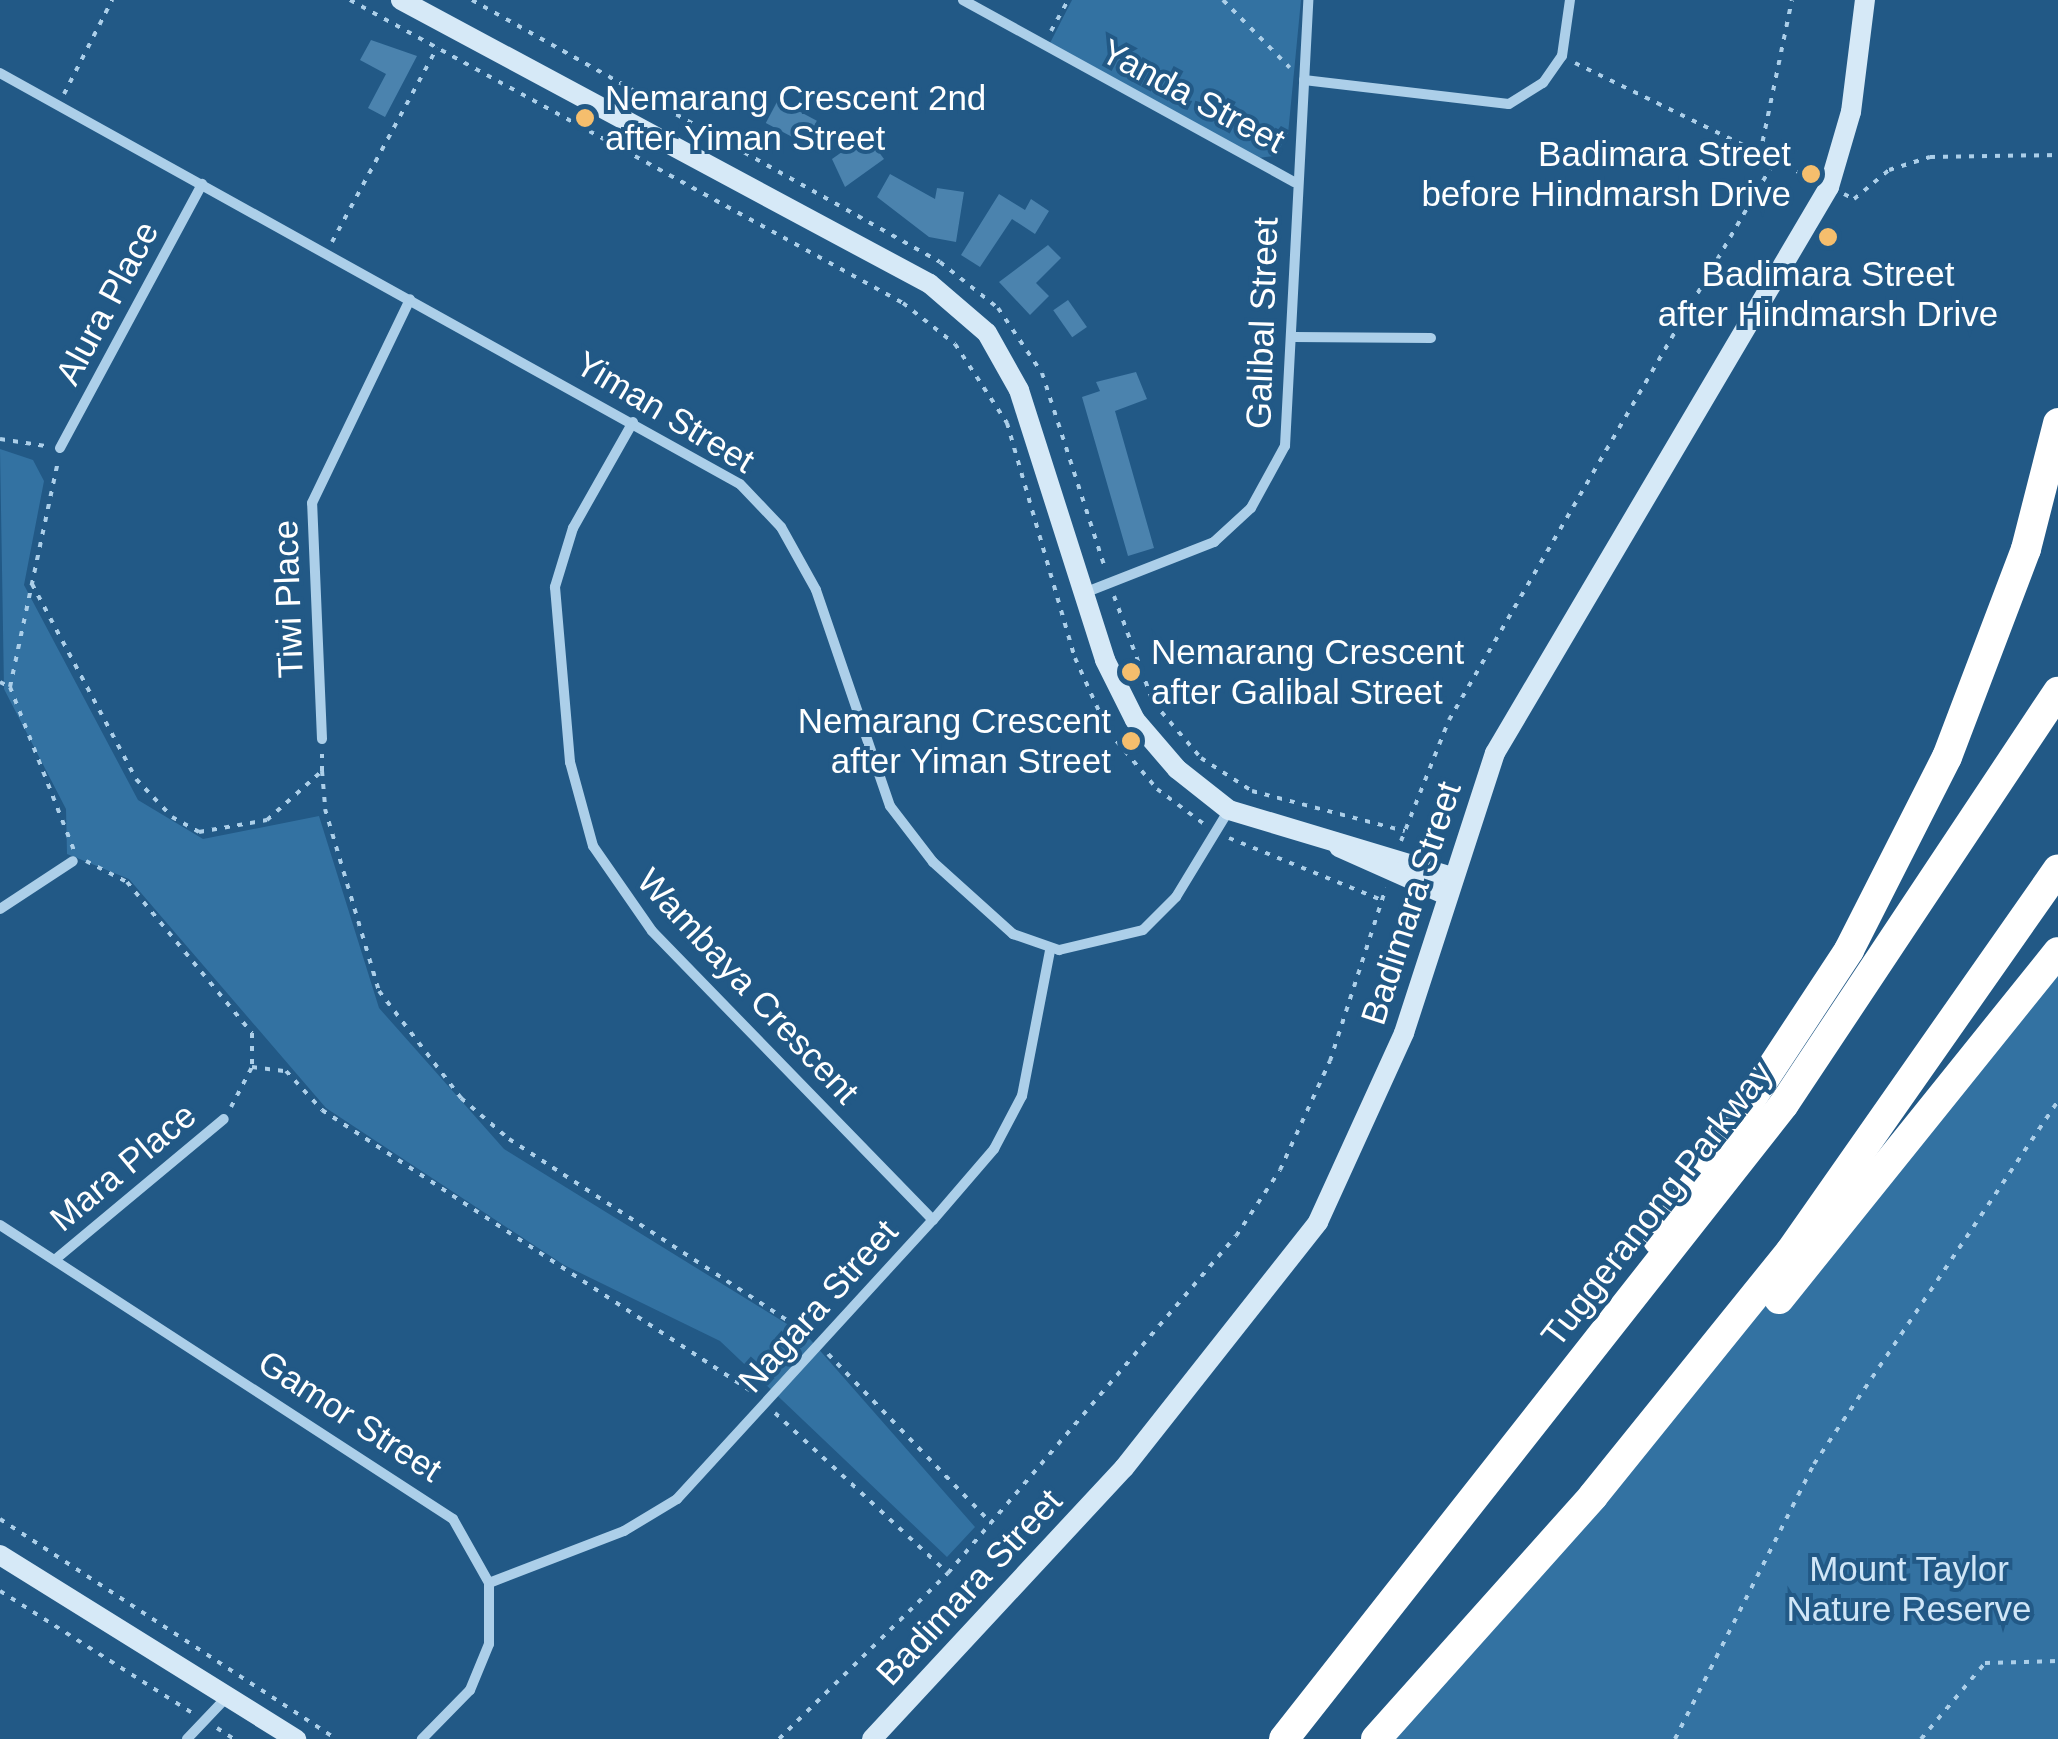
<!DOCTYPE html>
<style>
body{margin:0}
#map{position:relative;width:2058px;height:1739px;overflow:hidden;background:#225986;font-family:Arial,sans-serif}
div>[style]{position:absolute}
.green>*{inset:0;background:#3372a2}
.building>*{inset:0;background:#4b83ae;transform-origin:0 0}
.path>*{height:4px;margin-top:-2px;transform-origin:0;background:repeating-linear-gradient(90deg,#accfe9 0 5px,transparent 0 13px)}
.street>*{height:10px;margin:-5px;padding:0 5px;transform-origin:5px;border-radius:5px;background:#accfe9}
.secondary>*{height:20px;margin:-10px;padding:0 10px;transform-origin:10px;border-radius:10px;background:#d6e9f7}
.highway>*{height:30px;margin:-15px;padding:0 15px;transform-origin:15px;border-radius:15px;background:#fff}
.dots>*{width:28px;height:28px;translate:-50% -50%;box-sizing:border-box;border:5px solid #225986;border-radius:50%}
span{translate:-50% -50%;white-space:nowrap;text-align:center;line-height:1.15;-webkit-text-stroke:8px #225986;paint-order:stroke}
.street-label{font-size:35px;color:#fff}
.poi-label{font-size:35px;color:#fff}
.left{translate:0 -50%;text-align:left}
.right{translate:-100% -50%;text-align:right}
.park-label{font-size:35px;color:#d0e6f7}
</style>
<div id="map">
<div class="green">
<div style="clip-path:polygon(1072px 0,1301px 0,1288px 134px,1275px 156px,1258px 158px,1049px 45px)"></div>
<div style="clip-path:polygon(0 449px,33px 460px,44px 481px,24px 585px,138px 800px,203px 839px,319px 816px,379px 1008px,504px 1149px,808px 1337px,975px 1527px,947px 1557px,720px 1341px,564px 1265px,326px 1108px,129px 879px,67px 854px,66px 809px,4px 689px)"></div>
<div style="clip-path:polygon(2058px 967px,2058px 1739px,1386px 1739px)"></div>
</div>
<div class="building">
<div style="clip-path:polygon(371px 40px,417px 56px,385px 117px,368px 108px,386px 74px,360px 60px)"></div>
<div style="left:778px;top:100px;width:44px;height:26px;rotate:28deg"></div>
<div style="clip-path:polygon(866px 135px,884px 159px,845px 187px,832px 159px)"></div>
<div style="clip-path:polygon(890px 174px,935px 199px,937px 188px,964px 192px,956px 242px,929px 237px,877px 197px)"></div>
<div style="clip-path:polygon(999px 194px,1025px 210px,1031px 199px,1049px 211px,1035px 234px,1012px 219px,980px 267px,961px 255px)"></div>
<div style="clip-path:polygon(1048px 245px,1061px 258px,1036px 283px,1049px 296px,1030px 315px,999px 282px)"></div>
<div style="left:1068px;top:300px;width:33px;height:18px;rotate:55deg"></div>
<div style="clip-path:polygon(1136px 372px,1147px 399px,1115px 411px,1154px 548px,1128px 556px,1082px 397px,1100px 391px,1096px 382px)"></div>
</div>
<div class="path">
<div style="left:350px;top:0;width:631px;rotate:28.72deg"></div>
<div style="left:903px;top:303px;width:66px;rotate:38.3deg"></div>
<div style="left:955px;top:344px;width:95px;rotate:56.6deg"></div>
<div style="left:1007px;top:423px;width:245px;rotate:73.9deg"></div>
<div style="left:1075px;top:658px;width:80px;rotate:65.7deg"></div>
<div style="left:1108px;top:731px;width:76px;rotate:49.8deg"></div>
<div style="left:1157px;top:789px;width:59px;rotate:36.7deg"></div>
<div style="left:472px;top:0;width:536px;rotate:29.24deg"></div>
<div style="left:940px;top:262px;width:74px;rotate:38.4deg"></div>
<div style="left:998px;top:308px;width:78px;rotate:55.9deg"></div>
<div style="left:1042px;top:373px;width:205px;rotate:72.1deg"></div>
<div style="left:1223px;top:0;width:95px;rotate:45.4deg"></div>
<div style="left:1051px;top:31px;width:35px;rotate:-61deg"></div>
<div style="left:1575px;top:63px;width:265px;rotate:26deg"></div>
<div style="left:64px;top:94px;width:106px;rotate:-62.9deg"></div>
<div style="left:1760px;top:154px;width:157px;rotate:-78.3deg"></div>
<div style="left:1844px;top:194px;width:11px;rotate:27deg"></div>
<div style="left:1854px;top:199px;width:45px;rotate:-39.6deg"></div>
<div style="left:1889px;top:170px;width:43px;rotate:-17.6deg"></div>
<div style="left:1930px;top:157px;width:128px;rotate:-0.9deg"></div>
<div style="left:332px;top:242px;width:221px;rotate:-61.6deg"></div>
<div style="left:0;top:439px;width:46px;rotate:8.8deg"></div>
<div style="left:32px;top:584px;width:221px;rotate:61.9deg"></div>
<div style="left:136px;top:779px;width:52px;rotate:46.5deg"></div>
<div style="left:172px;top:817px;width:31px;rotate:29deg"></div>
<div style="left:199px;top:832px;width:69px;rotate:-10deg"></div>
<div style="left:267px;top:820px;width:74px;rotate:-41.7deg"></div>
<div style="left:322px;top:771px;width:17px;rotate:-90deg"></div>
<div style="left:1114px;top:596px;width:113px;rotate:69.8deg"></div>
<div style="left:1153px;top:702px;width:74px;rotate:49.4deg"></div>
<div style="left:1201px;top:758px;width:61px;rotate:32.9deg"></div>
<div style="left:1252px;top:791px;width:158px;rotate:14.7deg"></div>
<div style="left:0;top:682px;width:11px;rotate:27deg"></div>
<div style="left:10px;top:687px;width:175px;rotate:68.6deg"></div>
<div style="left:10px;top:687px;width:230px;rotate:-78deg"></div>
<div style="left:322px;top:771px;width:38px;rotate:85deg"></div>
<div style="left:325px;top:809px;width:190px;rotate:73.5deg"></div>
<div style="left:379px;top:991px;width:135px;rotate:52.5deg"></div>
<div style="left:461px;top:1098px;width:63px;rotate:40.5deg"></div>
<div style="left:509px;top:1139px;width:361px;rotate:33.1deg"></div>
<div style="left:1229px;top:838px;width:165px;rotate:22.1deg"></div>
<div style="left:1401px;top:841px;width:130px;rotate:-68.4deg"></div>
<div style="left:1449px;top:720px;width:646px;rotate:-59.78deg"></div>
<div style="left:86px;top:861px;width:46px;rotate:27.1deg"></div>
<div style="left:127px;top:882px;width:196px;rotate:50.4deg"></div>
<div style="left:252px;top:1033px;width:34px;rotate:90deg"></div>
<div style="left:252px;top:1067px;width:34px;rotate:7deg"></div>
<div style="left:286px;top:1071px;width:53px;rotate:47.3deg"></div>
<div style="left:322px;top:1110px;width:516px;rotate:33.23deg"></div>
<div style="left:231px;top:1107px;width:45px;rotate:-62.3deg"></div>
<div style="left:828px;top:1354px;width:235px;rotate:46deg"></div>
<div style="left:775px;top:1413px;width:236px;rotate:42.8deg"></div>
<div style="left:0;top:1519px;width:402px;rotate:33.2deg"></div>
<div style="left:0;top:1591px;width:227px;rotate:32.4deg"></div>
<div style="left:217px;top:1728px;width:20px;rotate:33deg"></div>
<div style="left:779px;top:1739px;width:237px;rotate:-44.5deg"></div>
<div style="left:948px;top:1573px;width:443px;rotate:-49.5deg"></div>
<div style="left:1236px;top:1236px;width:79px;rotate:-56.3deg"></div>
<div style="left:1280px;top:1170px;width:120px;rotate:-65.4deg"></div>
<div style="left:1330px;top:1061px;width:182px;rotate:-72.1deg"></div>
<div style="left:1675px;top:1739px;width:308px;rotate:-63.2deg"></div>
<div style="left:1814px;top:1464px;width:437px;rotate:-56.1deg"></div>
<div style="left:1921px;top:1739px;width:99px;rotate:-49.9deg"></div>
<div style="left:1985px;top:1663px;width:73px;rotate:-1.6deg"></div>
</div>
<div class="street">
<div style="left:963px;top:0;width:378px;rotate:28.8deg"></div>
<div style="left:0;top:73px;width:846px;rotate:29.05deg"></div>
<div style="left:740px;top:484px;width:59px;rotate:46.4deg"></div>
<div style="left:781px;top:527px;width:72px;rotate:60.9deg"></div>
<div style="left:816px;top:590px;width:228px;rotate:71.1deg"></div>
<div style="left:890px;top:806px;width:71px;rotate:52.5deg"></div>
<div style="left:933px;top:862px;width:108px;rotate:42deg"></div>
<div style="left:1013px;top:934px;width:49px;rotate:19.2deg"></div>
<div style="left:1059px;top:950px;width:86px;rotate:-13.4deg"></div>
<div style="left:1143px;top:930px;width:47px;rotate:-45deg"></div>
<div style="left:1176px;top:897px;width:102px;rotate:-58.7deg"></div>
<div style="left:1304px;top:80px;width:206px;rotate:6.7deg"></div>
<div style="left:1509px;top:104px;width:40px;rotate:-32deg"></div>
<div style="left:1543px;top:83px;width:33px;rotate:-55deg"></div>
<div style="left:1562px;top:56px;width:57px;rotate:-81.9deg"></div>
<div style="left:1294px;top:337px;width:137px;rotate:0.4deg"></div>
<div style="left:633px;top:422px;width:122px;rotate:119.5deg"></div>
<div style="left:573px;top:528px;width:62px;rotate:107deg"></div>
<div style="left:555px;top:587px;width:176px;rotate:85.1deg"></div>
<div style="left:570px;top:762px;width:87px;rotate:74.7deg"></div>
<div style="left:593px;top:846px;width:103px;rotate:55.2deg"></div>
<div style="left:652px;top:931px;width:403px;rotate:45.8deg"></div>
<div style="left:60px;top:448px;width:300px;rotate:-61.7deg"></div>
<div style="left:1084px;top:593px;width:140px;rotate:-21.4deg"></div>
<div style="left:1214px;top:542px;width:50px;rotate:-42.6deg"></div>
<div style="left:1251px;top:508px;width:71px;rotate:-61.3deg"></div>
<div style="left:1285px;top:446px;width:447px;rotate:-87deg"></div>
<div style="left:322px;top:739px;width:236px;rotate:-92.4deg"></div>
<div style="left:312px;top:503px;width:226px;rotate:-64.3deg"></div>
<div style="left:0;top:909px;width:87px;rotate:-33.3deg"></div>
<div style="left:0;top:1225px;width:540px;rotate:32.98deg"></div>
<div style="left:453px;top:1519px;width:73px;rotate:60.6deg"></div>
<div style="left:489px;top:1583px;width:61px;rotate:90deg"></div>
<div style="left:489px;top:1644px;width:50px;rotate:112.4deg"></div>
<div style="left:470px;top:1690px;width:69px;rotate:134.4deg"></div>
<div style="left:57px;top:1258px;width:217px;rotate:-39.8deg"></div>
<div style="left:489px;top:1583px;width:145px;rotate:-21.1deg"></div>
<div style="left:624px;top:1531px;width:62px;rotate:-31.1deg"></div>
<div style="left:677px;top:1499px;width:379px;rotate:-47.5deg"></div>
<div style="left:933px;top:1220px;width:94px;rotate:-49.3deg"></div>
<div style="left:994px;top:1149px;width:60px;rotate:-62.2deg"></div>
<div style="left:1022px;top:1096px;width:149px;rotate:-79.1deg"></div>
<div style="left:187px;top:1739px;width:55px;rotate:-46.5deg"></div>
</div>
<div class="secondary">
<div style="left:401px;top:0;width:600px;rotate:28.23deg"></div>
<div style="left:930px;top:284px;width:75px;rotate:40.7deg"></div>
<div style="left:987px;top:333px;width:65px;rotate:60.7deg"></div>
<div style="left:1019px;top:390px;width:283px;rotate:72.3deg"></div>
<div style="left:1105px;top:660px;width:67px;rotate:63.4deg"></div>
<div style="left:1135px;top:720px;width:65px;rotate:49.4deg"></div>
<div style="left:1177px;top:769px;width:66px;rotate:38.3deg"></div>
<div style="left:1229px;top:810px;width:234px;rotate:16.7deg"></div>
<div style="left:1339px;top:847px;width:118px;rotate:24deg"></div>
<div style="left:0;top:1555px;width:349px;rotate:31.9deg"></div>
<div style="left:872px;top:1739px;width:370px;rotate:-47.1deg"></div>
<div style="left:1124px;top:1468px;width:313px;rotate:-51.7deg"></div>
<div style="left:1318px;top:1222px;width:208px;rotate:-65.5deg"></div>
<div style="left:1404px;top:1033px;width:294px;rotate:-72deg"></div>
<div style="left:1495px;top:753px;width:657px;rotate:-59.45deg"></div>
<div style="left:1829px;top:187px;width:78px;rotate:-73.7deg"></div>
<div style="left:1851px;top:112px;width:113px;rotate:-82.9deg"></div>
</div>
<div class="highway">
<div style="left:1658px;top:1240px;width:347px;rotate:-56.6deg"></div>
<div style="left:1849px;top:950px;width:216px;rotate:-63.1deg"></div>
<div style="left:1947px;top:757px;width:222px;rotate:-69.2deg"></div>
<div style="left:2026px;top:549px;width:130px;rotate:-75.7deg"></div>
<div style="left:1779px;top:1299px;width:445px;rotate:-51.2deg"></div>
<div style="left:1284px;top:1739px;width:808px;rotate:-51.78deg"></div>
<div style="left:1784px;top:1104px;width:495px;rotate:-56.4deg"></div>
<div style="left:1376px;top:1739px;width:326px;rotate:-48.2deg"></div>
<div style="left:1593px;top:1496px;width:314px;rotate:-51.1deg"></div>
<div style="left:1790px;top:1252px;width:467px;rotate:-55deg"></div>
</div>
<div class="dots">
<div style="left:585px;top:118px;background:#f5be6d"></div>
<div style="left:1811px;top:174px;background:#f5be6d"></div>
<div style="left:1828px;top:237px;background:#f5be6d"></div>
<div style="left:1131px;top:672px;background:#f5be6d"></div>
<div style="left:1131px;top:741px;background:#f5be6d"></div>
</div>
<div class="street-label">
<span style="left:1193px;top:96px;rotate:28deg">Yanda Street</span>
<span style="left:107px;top:303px;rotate:-62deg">Alura Place</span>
<span style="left:1262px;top:323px;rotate:-88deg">Galibal Street</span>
<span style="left:665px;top:412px;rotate:31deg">Yiman Street</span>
<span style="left:288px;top:599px;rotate:-92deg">Tiwi Place</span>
<span style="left:1411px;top:903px;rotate:-72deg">Badimara Street</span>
<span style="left:748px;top:986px;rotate:47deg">Wambaya Crescent</span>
<span style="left:123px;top:1167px;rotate:-40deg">Mara Place</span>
<span style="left:1657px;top:1204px;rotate:-52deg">Tuggeranong Parkway</span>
<span style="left:818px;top:1306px;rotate:-48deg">Nagara Street</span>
<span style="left:350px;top:1416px;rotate:33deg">Gamor Street</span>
<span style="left:969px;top:1587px;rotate:-47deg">Badimara Street</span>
</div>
<div class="poi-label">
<span class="left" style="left:605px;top:118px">Nemarang Crescent 2nd<br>after Yiman Street</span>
<span class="right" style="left:1791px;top:174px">Badimara Street<br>before Hindmarsh Drive</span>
<span style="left:1828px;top:294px">Badimara Street<br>after Hindmarsh Drive</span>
<span class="left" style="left:1151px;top:672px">Nemarang Crescent<br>after Galibal Street</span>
<span class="right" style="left:1111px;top:741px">Nemarang Crescent<br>after Yiman Street</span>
</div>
<div class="park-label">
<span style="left:1909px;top:1589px">Mount Taylor<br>Nature Reserve</span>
</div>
</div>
